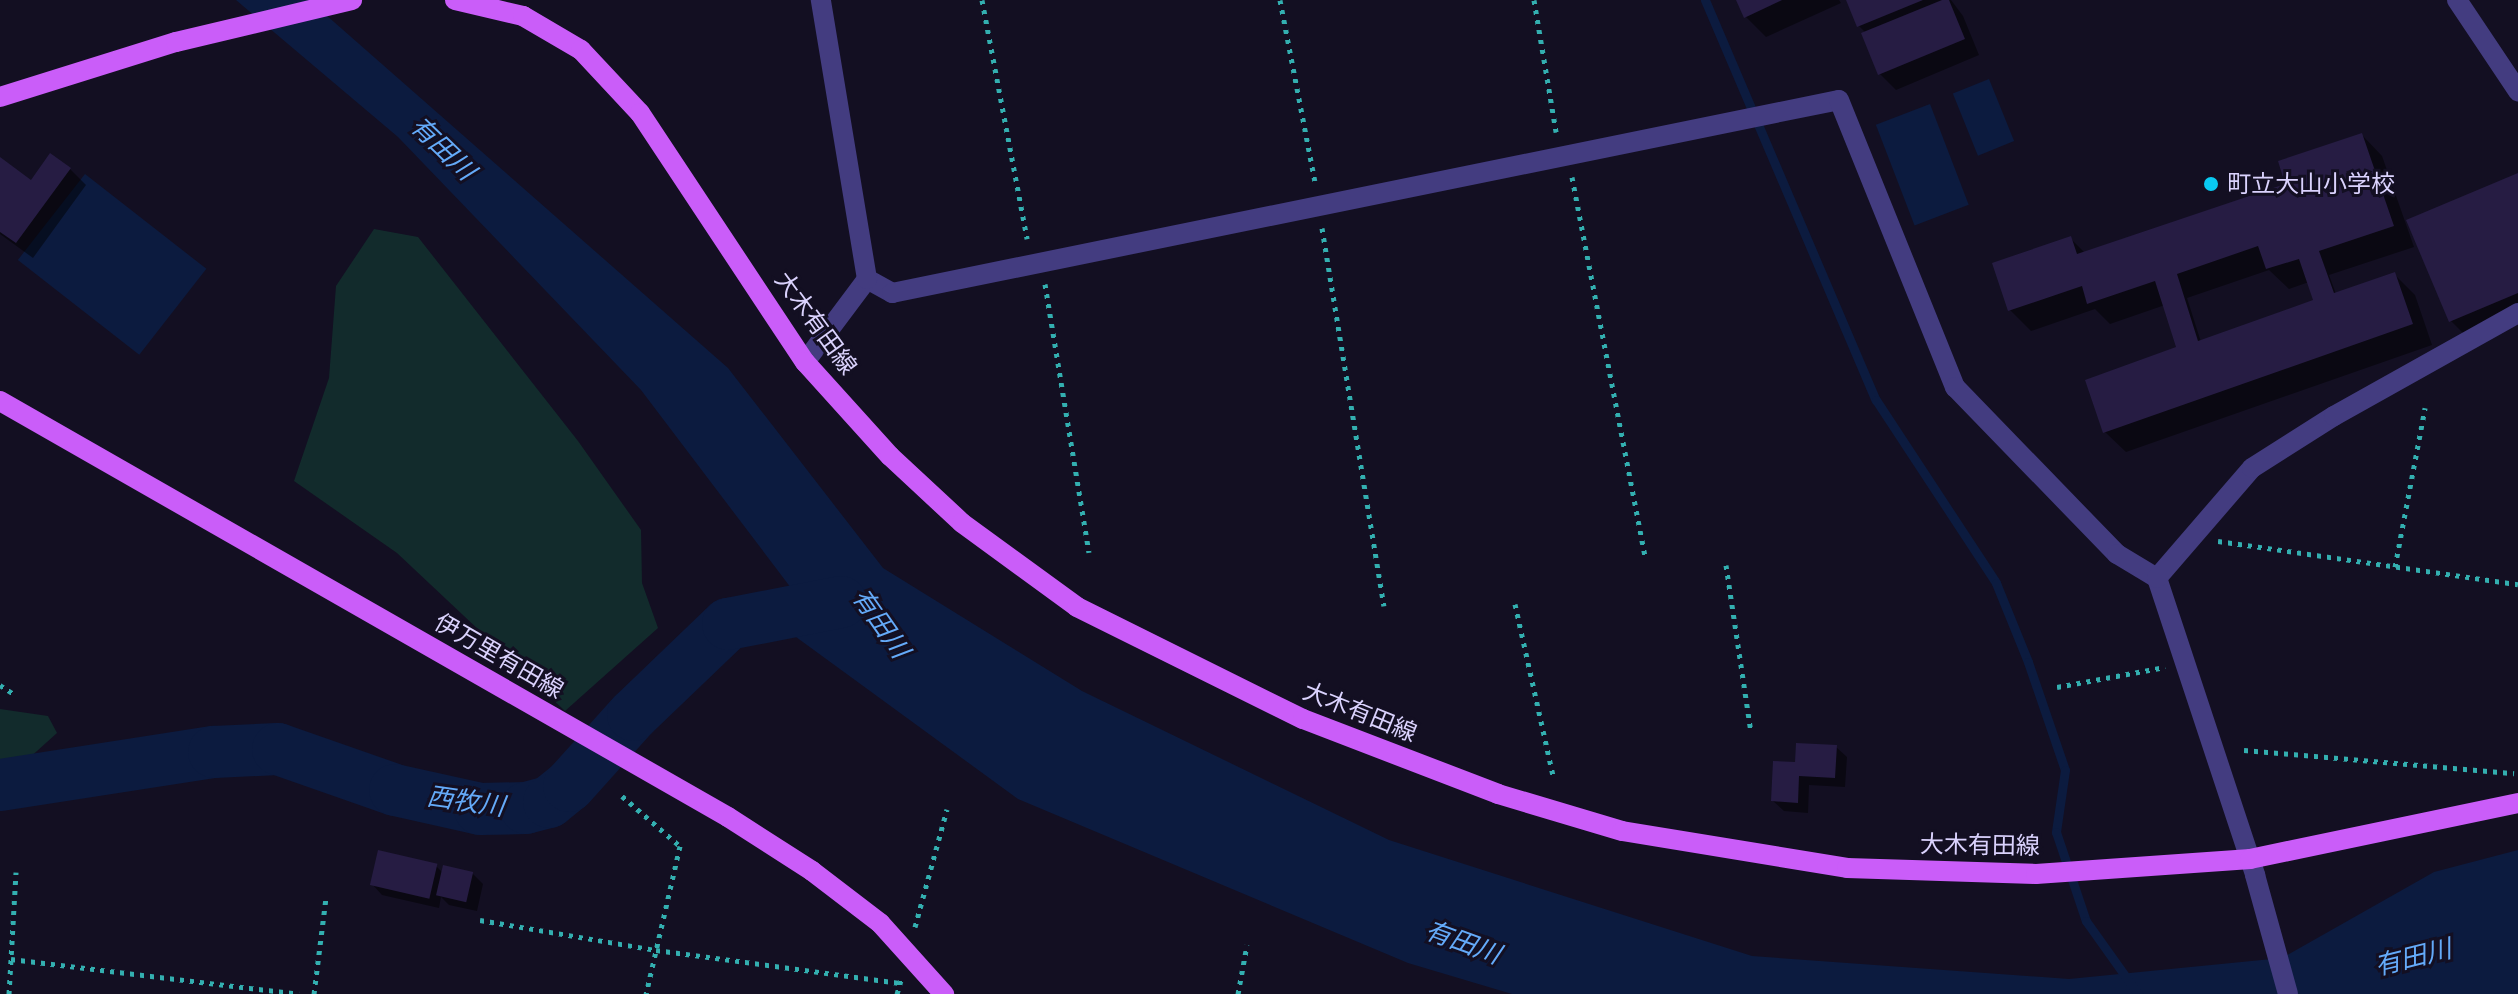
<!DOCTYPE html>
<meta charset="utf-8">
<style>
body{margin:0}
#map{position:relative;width:2518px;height:994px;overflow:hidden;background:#130f22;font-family:"PT Sans","Noto Sans JP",sans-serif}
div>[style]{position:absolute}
.green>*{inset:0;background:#122b2c}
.water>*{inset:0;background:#0c1b3f;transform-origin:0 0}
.shadow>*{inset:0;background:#0007}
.stream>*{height:9px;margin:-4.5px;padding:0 4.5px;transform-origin:4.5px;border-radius:4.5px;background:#0c1b3f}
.river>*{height:52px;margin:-26px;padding:0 26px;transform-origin:26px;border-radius:26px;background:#0c1b3f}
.building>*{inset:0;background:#261c43;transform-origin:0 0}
.path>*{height:5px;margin-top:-2.5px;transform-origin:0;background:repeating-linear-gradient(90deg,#33afb0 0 4px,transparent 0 10px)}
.minor>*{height:20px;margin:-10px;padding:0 10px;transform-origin:10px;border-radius:10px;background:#433c80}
.major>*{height:20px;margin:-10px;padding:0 10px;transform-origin:10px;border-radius:10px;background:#ca5df9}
.dots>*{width:22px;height:22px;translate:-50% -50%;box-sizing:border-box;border:4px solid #130f22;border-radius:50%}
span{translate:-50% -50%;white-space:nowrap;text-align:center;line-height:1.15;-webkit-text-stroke:6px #130f22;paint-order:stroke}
.poi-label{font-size:24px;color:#dad2fd}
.left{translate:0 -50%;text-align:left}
.street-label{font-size:24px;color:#dad2fd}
.water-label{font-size:26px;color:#64aaf9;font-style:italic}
</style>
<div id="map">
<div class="green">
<div style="clip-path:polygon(374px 229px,418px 237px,578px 441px,641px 530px,642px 583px,658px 628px,565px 711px,397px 553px,294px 481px,329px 378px,336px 286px)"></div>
<div style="clip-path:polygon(0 709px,48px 716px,57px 733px,27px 760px,0 764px)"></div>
</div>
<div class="water">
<div style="clip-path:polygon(236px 0,309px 0,728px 368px,883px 568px,1082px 691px,1389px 840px,1752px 956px,2069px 979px,2282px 958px,2434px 872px,2518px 850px,2518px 994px,1512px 994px,1408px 963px,1018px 799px,770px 618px,791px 588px,641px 390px,398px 137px)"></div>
<div style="left:1989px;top:79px;width:67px;height:39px;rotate:68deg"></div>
<div style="left:1930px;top:104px;width:108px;height:58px;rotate:69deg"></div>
<div style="left:85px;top:174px;width:154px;height:109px;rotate:38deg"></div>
</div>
<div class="shadow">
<div style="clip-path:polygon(1738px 0,1839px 0,1841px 3px,1766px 37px,1746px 17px)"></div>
<div style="clip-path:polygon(1848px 0,1951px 0,1963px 16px,1979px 55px,1896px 90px,1880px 74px,1866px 33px,1859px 26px)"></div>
<div style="clip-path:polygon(evenodd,2362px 135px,2382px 156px,2414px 247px,2329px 275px,2336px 294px,2394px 274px,2415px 295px,2432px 345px,2126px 452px,2105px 432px,2180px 349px,2165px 305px,2110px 324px,2095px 309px,2031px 331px,2010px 310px,2070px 238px,2086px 254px,2288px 185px,2362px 135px,2269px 270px,2289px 289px,2309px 282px,2317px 301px,2201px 342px,2187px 298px,2269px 270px)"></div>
<div style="clip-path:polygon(0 160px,32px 182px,70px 169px,86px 185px,33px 258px,0 234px)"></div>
<div style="clip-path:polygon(2518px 175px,2518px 322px,2472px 342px,2451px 321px)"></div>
<div style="clip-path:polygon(1836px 747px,1847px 757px,1845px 787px,1809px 785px,1808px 813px,1784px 811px,1773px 801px,1797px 764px)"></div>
<div style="clip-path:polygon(436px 866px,443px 873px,472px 873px,483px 884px,477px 911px,449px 905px,441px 897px,439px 908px,382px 895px,372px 884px)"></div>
</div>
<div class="stream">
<div style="left:1705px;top:0;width:435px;rotate:66.9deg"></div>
<div style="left:1876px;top:400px;width:219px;rotate:56.7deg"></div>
<div style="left:1996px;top:583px;width:85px;rotate:67.9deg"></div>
<div style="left:2028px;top:662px;width:114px;rotate:71.1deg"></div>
<div style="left:2065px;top:770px;width:63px;rotate:98.3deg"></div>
<div style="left:2056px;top:832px;width:94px;rotate:71.4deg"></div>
<div style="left:2086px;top:921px;width:90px;rotate:54.5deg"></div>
</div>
<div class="river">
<div style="left:0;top:785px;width:217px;rotate:-8.8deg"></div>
<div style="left:214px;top:752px;width:64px;rotate:-2.7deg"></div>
<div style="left:278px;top:749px;width:124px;rotate:19.3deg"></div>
<div style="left:395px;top:790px;width:87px;rotate:12.6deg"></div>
<div style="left:480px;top:809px;width:46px;rotate:-1.2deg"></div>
<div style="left:526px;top:808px;width:24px;rotate:-15deg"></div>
<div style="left:549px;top:802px;width:26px;rotate:-39deg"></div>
<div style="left:569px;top:786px;width:96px;rotate:-48deg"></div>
<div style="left:633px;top:715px;width:132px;rotate:-43.8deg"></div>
<div style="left:728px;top:624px;width:115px;rotate:-11deg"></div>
</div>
<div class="building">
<div style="clip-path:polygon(1736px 0,1782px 0,1744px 18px)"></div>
<div style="clip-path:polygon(1846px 0,1923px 0,1857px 27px)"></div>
<div style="clip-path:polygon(1942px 0,1949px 0,1965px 39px,1878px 75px,1861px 33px)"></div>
<div style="clip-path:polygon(evenodd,2362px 133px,2394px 226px,2319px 251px,2334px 293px,2395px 272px,2413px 324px,2103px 433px,2085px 380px,2176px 347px,2155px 281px,2087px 304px,2082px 286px,2008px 311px,1992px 263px,2071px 236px,2077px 254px,2285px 184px,2278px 161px,2362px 133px,2258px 246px,2266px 269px,2299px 259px,2313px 300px,2198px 341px,2177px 274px,2258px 246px)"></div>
<div style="clip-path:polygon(50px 153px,71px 168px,16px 243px,0 232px,0 157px,31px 180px)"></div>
<div style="clip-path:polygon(2518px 173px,2518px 293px,2449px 322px,2406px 220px)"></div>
<div style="clip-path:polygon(1796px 743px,1837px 745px,1835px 778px,1799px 776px,1798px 803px,1771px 801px,1773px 761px,1795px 762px)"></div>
<div style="left:378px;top:850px;width:61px;height:36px;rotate:13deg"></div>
<div style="left:443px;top:865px;width:31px;height:31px;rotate:13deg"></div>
</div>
<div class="path">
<div style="left:982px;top:0;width:243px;rotate:79.3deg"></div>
<div style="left:1280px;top:0;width:184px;rotate:79.1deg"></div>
<div style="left:1534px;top:0;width:134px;rotate:80.5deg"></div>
<div style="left:1572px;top:177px;width:387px;rotate:79.1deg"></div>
<div style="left:1322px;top:228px;width:383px;rotate:80.7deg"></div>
<div style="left:1045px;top:284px;width:272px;rotate:80.7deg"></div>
<div style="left:2218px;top:541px;width:303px;rotate:8.2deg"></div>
<div style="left:1726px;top:565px;width:169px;rotate:81.5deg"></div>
<div style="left:2395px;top:567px;width:162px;rotate:-79.3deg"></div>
<div style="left:1515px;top:604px;width:175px;rotate:77.5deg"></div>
<div style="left:0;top:685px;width:17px;rotate:33deg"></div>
<div style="left:2057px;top:687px;width:110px;rotate:-10.5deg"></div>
<div style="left:2244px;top:750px;width:271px;rotate:4.9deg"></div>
<div style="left:622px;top:796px;width:77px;rotate:40.8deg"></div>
<div style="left:680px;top:846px;width:152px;rotate:102.9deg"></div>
<div style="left:480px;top:920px;width:179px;rotate:9.7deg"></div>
<div style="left:656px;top:950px;width:246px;rotate:7.7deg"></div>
<div style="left:915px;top:927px;width:122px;rotate:-74.8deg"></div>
<div style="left:11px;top:959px;width:290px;rotate:6.9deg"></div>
<div style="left:9px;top:994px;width:122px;rotate:-86.7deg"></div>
<div style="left:314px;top:994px;width:97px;rotate:-82.9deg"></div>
<div style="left:897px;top:994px;width:15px;rotate:-74deg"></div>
<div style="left:1238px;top:994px;width:50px;rotate:-79.6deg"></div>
</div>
<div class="minor">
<div style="left:2457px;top:0;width:110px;rotate:56.2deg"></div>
<div style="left:867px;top:279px;width:29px;rotate:29deg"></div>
<div style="left:892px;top:293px;width:966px;rotate:-11.52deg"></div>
<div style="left:1839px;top:100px;width:310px;rotate:68deg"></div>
<div style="left:1955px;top:387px;width:233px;rotate:45.9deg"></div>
<div style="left:2117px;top:554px;width:47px;rotate:31deg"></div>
<div style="left:2157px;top:578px;width:313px;rotate:71.7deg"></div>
<div style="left:2255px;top:875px;width:123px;rotate:74.5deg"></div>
<div style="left:805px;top:362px;width:104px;rotate:-53.2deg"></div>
<div style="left:867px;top:279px;width:283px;rotate:-99.4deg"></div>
<div style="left:2157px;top:578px;width:145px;rotate:-49.2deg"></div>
<div style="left:2252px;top:468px;width:97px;rotate:-32.4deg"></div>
<div style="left:2334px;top:416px;width:211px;rotate:-29.2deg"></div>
</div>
<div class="major">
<div style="left:455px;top:0;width:70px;rotate:13.2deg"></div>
<div style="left:523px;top:16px;width:67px;rotate:30.4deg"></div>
<div style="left:581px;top:50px;width:86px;rotate:46.9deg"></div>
<div style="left:640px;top:113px;width:299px;rotate:56.5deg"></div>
<div style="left:805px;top:362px;width:127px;rotate:47.9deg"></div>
<div style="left:890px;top:456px;width:98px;rotate:42.9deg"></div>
<div style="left:962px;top:523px;width:142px;rotate:36.1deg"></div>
<div style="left:1077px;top:607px;width:252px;rotate:26.4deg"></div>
<div style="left:1303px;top:719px;width:209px;rotate:21deg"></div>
<div style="left:1498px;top:794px;width:129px;rotate:16.6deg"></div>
<div style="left:1622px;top:831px;width:228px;rotate:9.3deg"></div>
<div style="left:1847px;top:868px;width:189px;rotate:1.8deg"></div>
<div style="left:2036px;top:874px;width:215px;rotate:-4deg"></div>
<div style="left:2250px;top:859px;width:274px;rotate:-11.8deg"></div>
<div style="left:0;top:97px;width:184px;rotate:-17.4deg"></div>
<div style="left:176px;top:42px;width:181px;rotate:-13.4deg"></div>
<div style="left:0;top:401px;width:838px;rotate:29.74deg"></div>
<div style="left:728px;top:817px;width:100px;rotate:32.7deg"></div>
<div style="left:812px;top:871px;width:86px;rotate:37.4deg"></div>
<div style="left:880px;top:923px;width:96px;rotate:48deg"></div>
</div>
<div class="dots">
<div style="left:2211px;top:184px;background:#09caf2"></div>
</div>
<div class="poi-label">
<span class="left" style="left:2227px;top:184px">町立大山小学校</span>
</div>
<div class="street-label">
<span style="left:816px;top:323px;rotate:54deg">大木有田線</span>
<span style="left:499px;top:656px;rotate:30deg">伊万里有田線</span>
<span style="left:1360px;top:712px;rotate:22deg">大木有田線</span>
<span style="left:1980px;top:845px;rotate:1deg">大木有田線</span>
</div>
<div class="water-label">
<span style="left:443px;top:148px;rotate:44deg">有田川</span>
<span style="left:881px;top:623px;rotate:55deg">有田川</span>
<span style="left:466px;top:801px;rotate:8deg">西牧川</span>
<span style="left:1463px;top:942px;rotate:20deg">有田川</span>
<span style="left:2413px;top:957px;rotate:-14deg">有田川</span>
</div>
</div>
